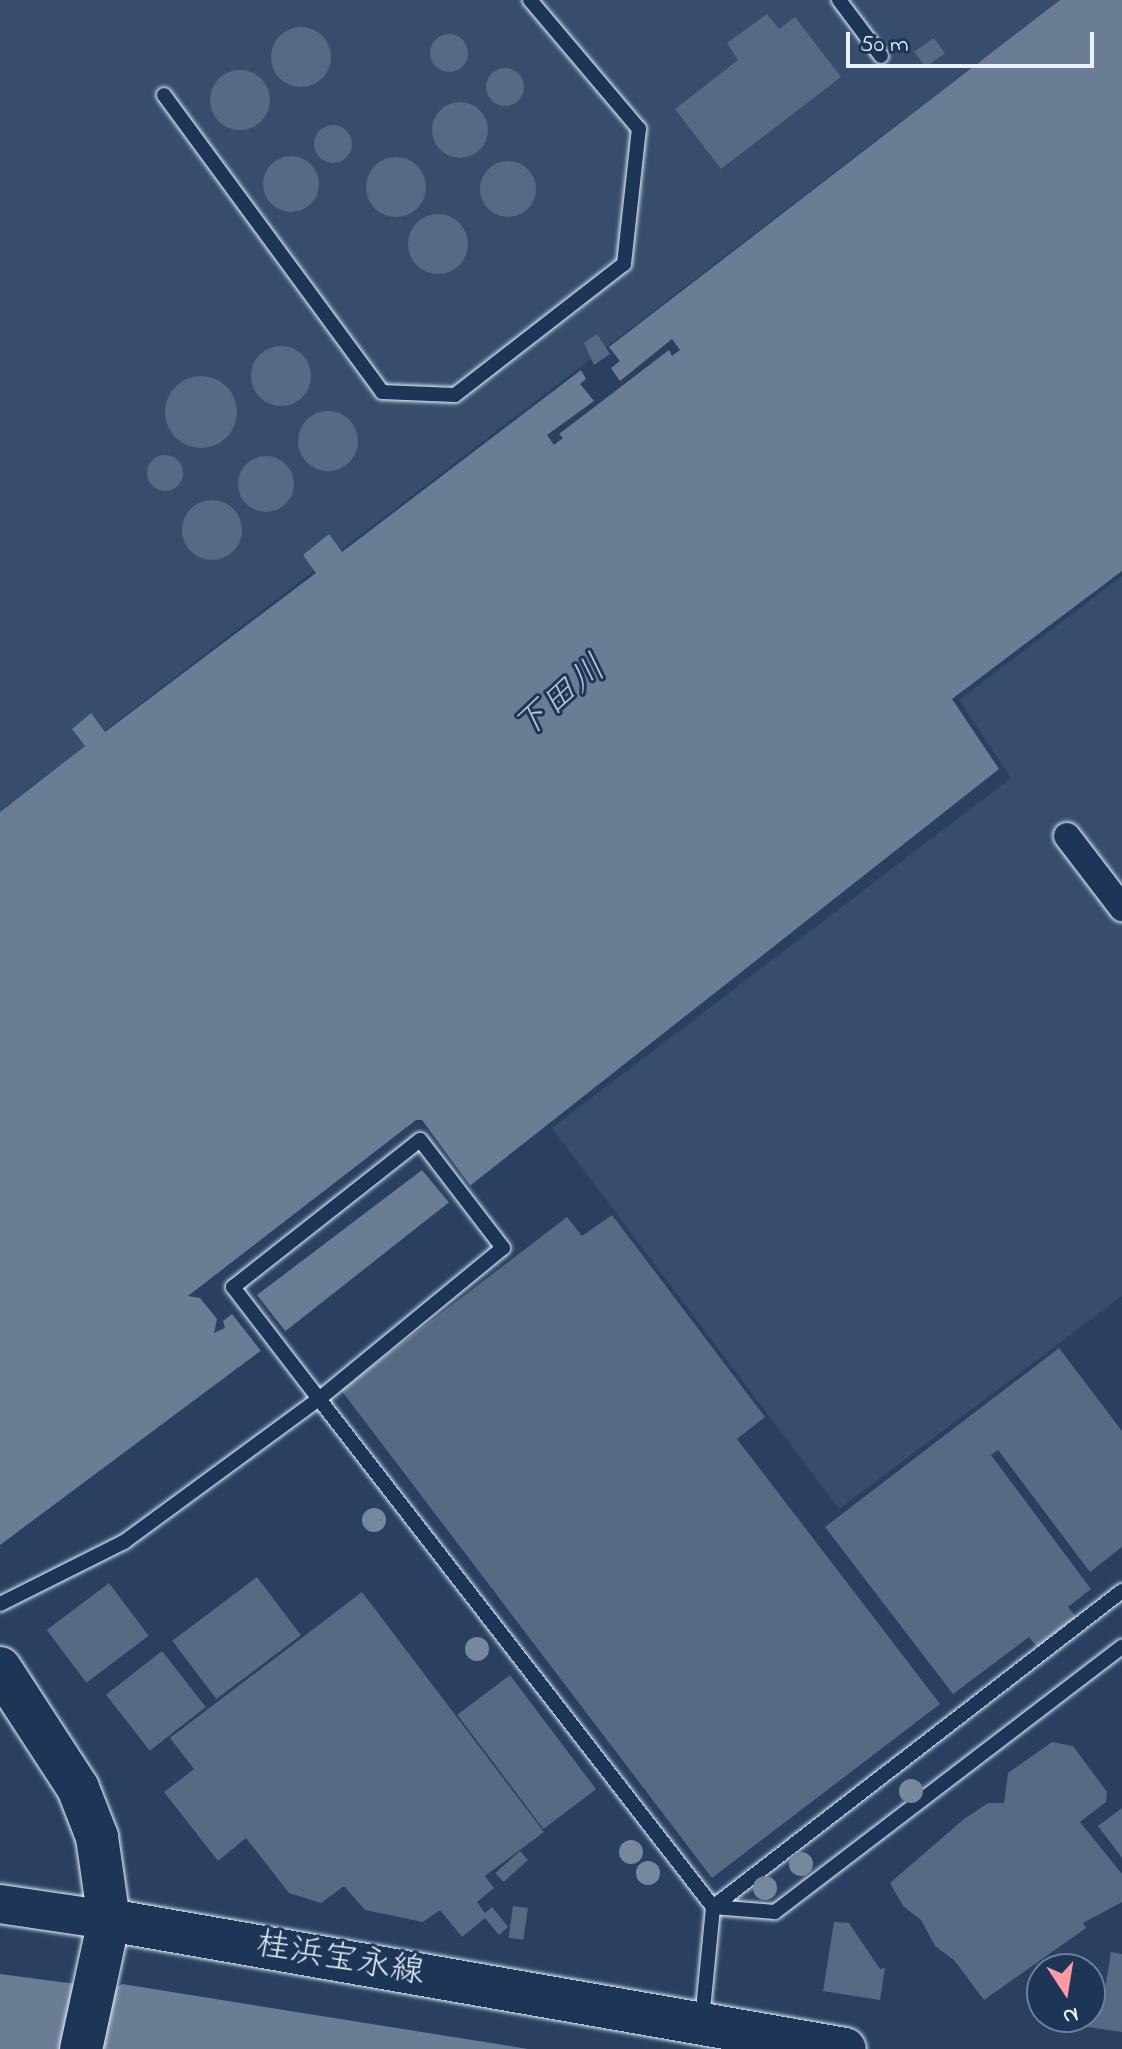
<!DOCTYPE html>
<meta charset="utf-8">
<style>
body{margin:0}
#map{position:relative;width:1122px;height:2049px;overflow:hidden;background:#294061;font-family:"Indie Flower","Klee One",sans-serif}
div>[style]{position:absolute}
.built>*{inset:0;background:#364d6b}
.water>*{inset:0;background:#6b7c95}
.pier>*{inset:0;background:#294061}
.building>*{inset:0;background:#556a83;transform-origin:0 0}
.round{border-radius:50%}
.roads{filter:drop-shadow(0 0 2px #e8f1f8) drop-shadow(0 0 2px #e8f1f8)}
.service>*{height:14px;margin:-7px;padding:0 7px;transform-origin:7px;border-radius:7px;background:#1d3557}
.minor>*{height:26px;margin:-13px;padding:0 13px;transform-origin:13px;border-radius:13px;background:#1d3557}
.secondary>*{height:38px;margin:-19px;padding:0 19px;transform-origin:19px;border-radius:19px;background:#1d3557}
.primary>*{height:42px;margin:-21px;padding:0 21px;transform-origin:21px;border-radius:21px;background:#1d3557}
.trees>*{width:24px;height:24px;margin:-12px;border-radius:50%;background:#77889e}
span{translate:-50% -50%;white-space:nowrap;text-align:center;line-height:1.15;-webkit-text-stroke:6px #1d3557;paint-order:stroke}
.street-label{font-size:34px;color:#e8f1f8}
.water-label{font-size:36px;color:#b6c2d0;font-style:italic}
.north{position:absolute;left:1026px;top:1953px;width:80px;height:80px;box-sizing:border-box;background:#1d3557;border:2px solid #6e8097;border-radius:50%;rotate:168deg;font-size:22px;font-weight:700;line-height:32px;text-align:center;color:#e8f1f8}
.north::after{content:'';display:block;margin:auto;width:28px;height:36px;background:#ff9aa2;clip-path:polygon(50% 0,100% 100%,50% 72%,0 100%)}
.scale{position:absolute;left:846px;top:32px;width:248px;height:36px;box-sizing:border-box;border:4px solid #e8f1f8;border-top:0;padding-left:10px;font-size:24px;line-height:28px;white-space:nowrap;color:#e8f1f8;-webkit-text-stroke:6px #1d3557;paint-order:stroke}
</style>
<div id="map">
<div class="built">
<div style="clip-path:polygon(0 0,1060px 0,0 811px)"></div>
<div style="clip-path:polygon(1122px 576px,1122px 1296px,839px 1509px,552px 1128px,1011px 778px,959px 700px)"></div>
</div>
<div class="water">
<div style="clip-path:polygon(1060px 0,1122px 0,1122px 571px,952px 699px,999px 769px,259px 1352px,0 1545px,0 812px,85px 746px,72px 729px,91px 713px,105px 732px,316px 573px,303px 555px,329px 534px,342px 552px,581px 370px,586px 379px,580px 384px,594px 401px,547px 435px,554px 445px,563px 438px,559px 434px,669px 350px,672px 356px,680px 350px,672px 339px,620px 381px,611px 368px,620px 361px,609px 347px)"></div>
<div style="clip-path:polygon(0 1974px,114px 1989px,122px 1984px,528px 2049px,0 2049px)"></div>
</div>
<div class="pier">
<div style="clip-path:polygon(416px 1120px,422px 1120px,472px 1188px,451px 1205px,422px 1170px,257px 1295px,286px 1332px,261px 1351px,232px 1314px,223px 1321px,225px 1328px,214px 1333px,217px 1319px,200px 1298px,188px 1296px)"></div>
</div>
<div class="building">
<div style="clip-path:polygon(767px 14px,779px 29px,795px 17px,841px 77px,721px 169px,675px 109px,738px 60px,727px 43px)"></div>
<div class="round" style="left:271px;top:27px;width:60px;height:60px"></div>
<div class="round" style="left:430px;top:34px;width:38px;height:38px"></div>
<div style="left:934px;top:38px;width:19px;height:24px;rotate:55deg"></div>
<div class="round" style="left:486px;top:68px;width:38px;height:38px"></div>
<div class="round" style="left:210px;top:70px;width:60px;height:60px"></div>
<div class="round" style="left:432px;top:102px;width:56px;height:56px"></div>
<div class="round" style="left:314px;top:125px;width:38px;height:38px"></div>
<div class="round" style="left:263px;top:156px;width:56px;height:56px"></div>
<div class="round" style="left:366px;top:157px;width:60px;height:60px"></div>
<div class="round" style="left:480px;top:161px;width:56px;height:56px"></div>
<div class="round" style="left:408px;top:214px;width:60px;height:60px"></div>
<div style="clip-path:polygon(597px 334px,610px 354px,594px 365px,584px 343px)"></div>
<div class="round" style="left:251px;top:346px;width:60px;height:60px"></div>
<div class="round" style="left:165px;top:376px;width:72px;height:72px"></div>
<div class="round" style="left:298px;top:411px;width:60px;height:60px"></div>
<div class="round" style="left:147px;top:455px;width:36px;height:36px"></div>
<div class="round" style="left:238px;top:456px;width:56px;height:56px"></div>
<div class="round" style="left:182px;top:500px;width:60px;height:60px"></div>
<div style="clip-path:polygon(612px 1215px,765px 1417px,737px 1439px,940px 1704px,712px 1878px,341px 1390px,567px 1217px,582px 1236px)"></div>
<div style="clip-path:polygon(1059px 1348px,1122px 1431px,1122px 1547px,1090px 1572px,998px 1450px,991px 1455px,1091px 1589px,1068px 1607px,1077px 1618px,1038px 1648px,1029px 1637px,953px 1694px,825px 1527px)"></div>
<div style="left:257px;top:1577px;width:73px;height:106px;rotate:53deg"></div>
<div style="left:109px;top:1583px;width:66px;height:78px;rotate:53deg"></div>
<div style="clip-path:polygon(362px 1592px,544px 1832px,485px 1876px,494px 1888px,477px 1902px,485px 1913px,492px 1907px,508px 1927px,499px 1935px,485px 1918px,462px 1937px,440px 1910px,423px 1922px,365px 1910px,344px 1886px,321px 1903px,289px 1893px,246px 1838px,218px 1861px,164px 1792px,194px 1769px,170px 1738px)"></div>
<div style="left:162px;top:1651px;width:71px;height:71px;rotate:52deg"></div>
<div style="left:510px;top:1675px;width:143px;height:66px;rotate:53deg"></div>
<div style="clip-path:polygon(1052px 1742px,1073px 1746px,1107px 1792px,1106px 1802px,1080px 1822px,1122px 1874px,1122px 1902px,1083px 1923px,1086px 1928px,984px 2000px,954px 1960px,935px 1946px,921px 1920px,903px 1906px,890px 1883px,964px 1819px,988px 1803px,1004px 1803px,1008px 1773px)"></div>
<div style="clip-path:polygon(1122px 1808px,1122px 1858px,1098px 1826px)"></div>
<div style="left:520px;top:1851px;width:12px;height:33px;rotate:48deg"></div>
<div style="left:513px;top:1906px;width:15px;height:32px;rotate:8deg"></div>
<div style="clip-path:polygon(834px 1922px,849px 1923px,880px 1969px,885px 1968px,880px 2000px,823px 1991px)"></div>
<div style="clip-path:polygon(1111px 1952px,1122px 1954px,1122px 2032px,1073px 2025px,1074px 2017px,1090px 2017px,1090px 1989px,1105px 1990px)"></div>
</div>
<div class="roads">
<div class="service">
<div style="left:839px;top:0;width:70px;rotate:53.1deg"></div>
<div style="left:164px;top:95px;width:368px;rotate:53.7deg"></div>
<div style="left:382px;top:392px;width:73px;rotate:2.4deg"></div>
<div style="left:455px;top:395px;width:214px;rotate:-37.8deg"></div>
<div style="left:624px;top:264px;width:136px;rotate:-83.7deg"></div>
<div style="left:639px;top:129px;width:169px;rotate:-130.2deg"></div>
<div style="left:0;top:1604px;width:139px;rotate:-26.6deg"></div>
<div style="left:124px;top:1542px;width:242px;rotate:-36.3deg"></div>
<div style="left:319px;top:1399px;width:238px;rotate:-39.4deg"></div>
<div style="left:503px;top:1248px;width:136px;rotate:-127.5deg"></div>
<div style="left:420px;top:1140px;width:238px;rotate:141.8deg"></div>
<div style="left:233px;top:1287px;width:141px;rotate:52.5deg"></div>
<div style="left:319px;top:1399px;width:643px;rotate:52.2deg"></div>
<div style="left:713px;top:1907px;width:517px;rotate:-37.69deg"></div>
<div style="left:702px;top:2020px;width:114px;rotate:-84.4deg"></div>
<div style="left:713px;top:1907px;width:62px;rotate:4.6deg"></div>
<div style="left:775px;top:1912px;width:437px;rotate:-37.4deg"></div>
</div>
<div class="minor">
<div style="left:1067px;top:836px;width:91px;rotate:52.6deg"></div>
</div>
<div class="secondary">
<div style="left:0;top:1904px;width:110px;rotate:8.4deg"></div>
</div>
<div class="primary">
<div style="left:0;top:1668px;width:143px;rotate:57deg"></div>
<div style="left:78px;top:1788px;width:53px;rotate:68.8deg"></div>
<div style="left:97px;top:1837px;width:84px;rotate:81.8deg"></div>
<div style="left:109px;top:1920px;width:132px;rotate:102.2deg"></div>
<div style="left:109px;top:1920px;width:747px;rotate:9.94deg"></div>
</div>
</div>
<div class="trees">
<div style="left:374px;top:1520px"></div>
<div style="left:477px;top:1649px"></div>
<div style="left:911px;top:1791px"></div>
<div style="left:631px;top:1852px"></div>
<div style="left:801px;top:1864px"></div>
<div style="left:648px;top:1873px"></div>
<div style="left:765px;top:1888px"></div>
</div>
<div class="street-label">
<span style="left:340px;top:1960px;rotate:10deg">桂浜宝永線</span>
</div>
<div class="water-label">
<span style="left:561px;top:699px;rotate:-40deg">下田川</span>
</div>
<div class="north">N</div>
<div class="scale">50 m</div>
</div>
